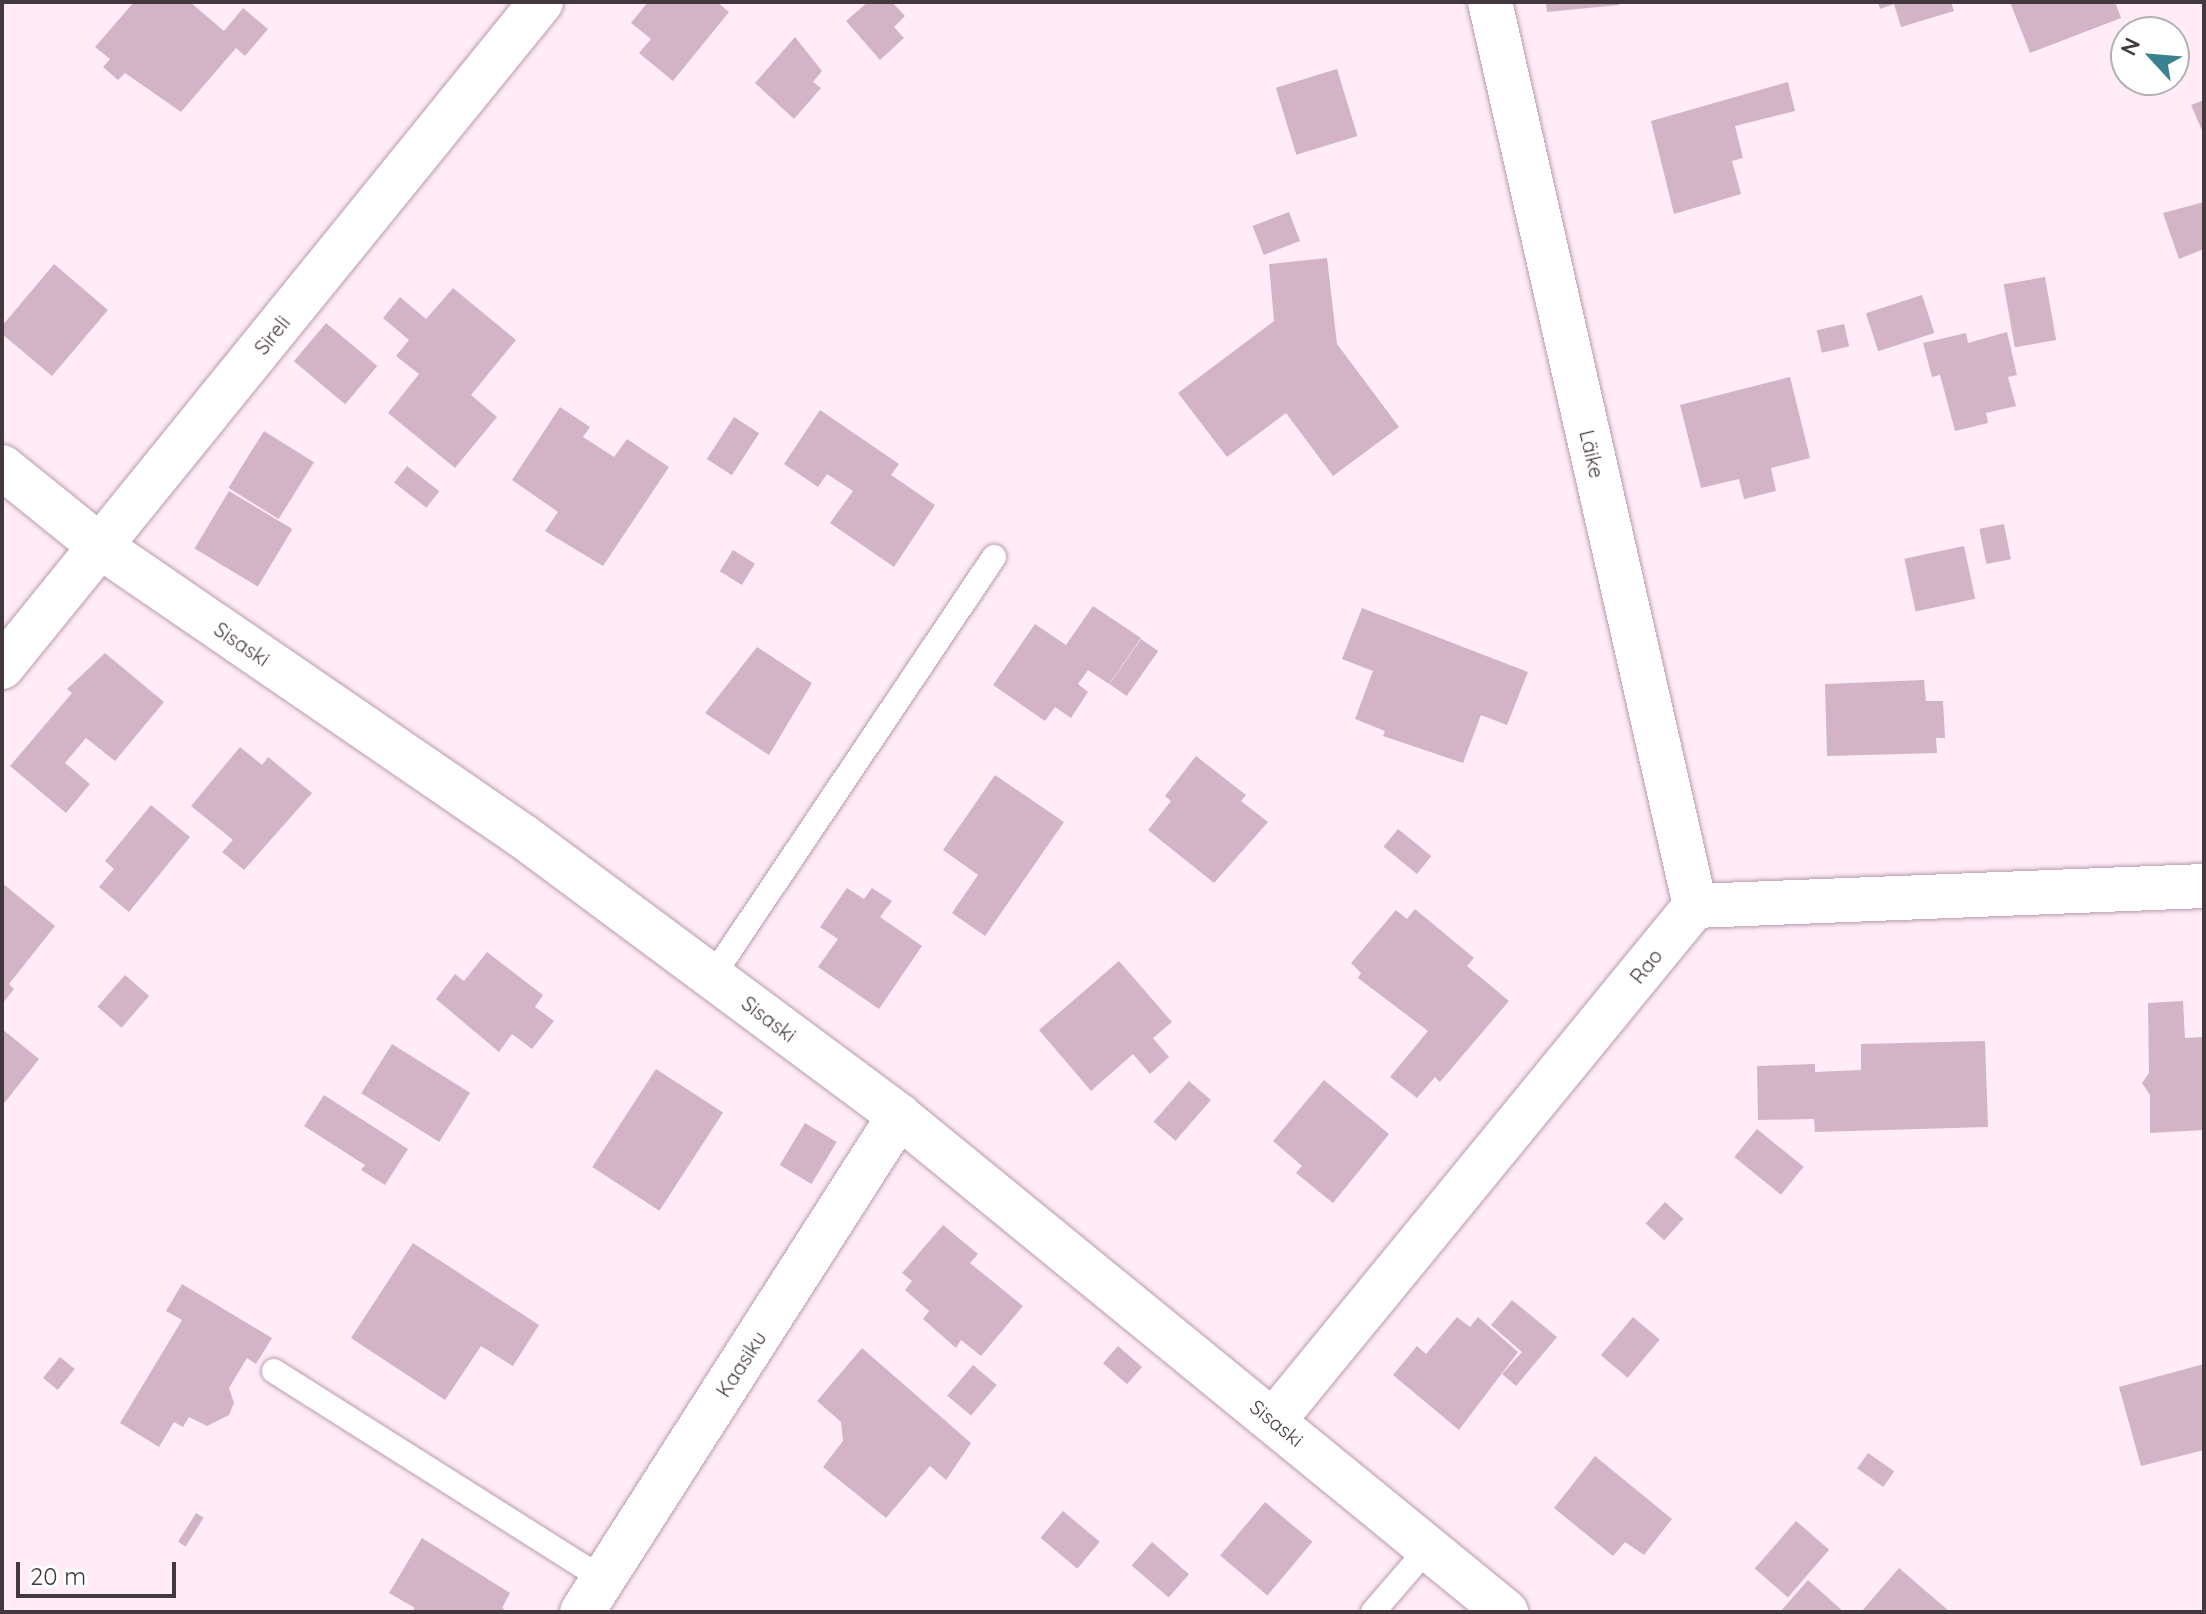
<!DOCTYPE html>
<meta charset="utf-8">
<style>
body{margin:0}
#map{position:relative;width:2206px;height:1614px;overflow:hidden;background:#ffecf7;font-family:Quicksand,sans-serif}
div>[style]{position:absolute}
.building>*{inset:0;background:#d2b4c6;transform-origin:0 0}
.roads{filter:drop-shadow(0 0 2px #b99cad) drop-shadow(0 0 2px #b99cad)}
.lane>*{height:24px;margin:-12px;padding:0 12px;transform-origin:12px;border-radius:12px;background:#fff}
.street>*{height:44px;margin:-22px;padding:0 22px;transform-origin:22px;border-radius:22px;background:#fff}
span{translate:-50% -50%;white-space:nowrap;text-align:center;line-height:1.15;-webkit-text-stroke:6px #fff;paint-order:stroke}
.street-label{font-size:20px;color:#44383f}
.frame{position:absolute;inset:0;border:4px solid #44383f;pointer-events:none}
.north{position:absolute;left:2110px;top:16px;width:80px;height:80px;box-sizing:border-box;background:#fff;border:2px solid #b4afb2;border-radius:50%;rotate:296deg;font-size:22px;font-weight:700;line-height:32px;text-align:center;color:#44383f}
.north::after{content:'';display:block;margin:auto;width:28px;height:36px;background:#3c818f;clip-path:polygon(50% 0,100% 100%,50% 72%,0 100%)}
.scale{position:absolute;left:16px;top:1562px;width:160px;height:36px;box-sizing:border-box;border:4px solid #44383f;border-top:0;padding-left:10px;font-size:24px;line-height:28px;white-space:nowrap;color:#44383f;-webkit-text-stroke:6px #fff;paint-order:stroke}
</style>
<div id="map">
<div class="building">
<div style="clip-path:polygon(134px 2px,190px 2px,224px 31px,243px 8px,268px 29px,245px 56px,236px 48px,181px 112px,125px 73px,118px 80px,103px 67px,110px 59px,95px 47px)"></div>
<div style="clip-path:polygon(648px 2px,717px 2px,729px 12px,673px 81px,639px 53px,651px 39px,631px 23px)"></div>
<div style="clip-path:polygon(868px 2px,892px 2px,905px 16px,894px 27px,904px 38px,880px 60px,846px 21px)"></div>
<div style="clip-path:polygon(1546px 2px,1619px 2px,1619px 5px,1547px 12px)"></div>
<div style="clip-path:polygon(1878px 2px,1951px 2px,1954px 11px,1901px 27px,1894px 4px,1880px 9px)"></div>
<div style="clip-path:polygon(2010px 2px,2115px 2px,2121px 18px,2030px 53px)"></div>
<div style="clip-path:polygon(795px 37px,822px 71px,813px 82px,821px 88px,794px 119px,755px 83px)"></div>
<div style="left:1337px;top:69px;width:70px;height:64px;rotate:73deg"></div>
<div style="clip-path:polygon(1788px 82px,1795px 111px,1735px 126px,1743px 158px,1732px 161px,1741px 194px,1674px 214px,1651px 121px)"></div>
<div style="clip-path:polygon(2204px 100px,2204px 135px,2191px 105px)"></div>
<div style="clip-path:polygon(2204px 202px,2204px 249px,2179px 259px,2163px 213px)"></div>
<div style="left:1289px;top:212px;width:31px;height:39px;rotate:69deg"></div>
<div style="clip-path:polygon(1327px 258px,1337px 344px,1399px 427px,1333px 476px,1286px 413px,1227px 457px,1178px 393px,1274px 321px,1269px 264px)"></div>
<div style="clip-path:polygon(54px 264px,108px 310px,52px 376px,2px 334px,2px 326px)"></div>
<div style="left:2045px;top:277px;width:64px;height:42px;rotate:80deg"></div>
<div style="clip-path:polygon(453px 288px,516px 340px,471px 395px,497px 417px,455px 468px,388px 413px,419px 374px,396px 356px,409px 340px,383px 318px,400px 297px,426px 319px)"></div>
<div style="left:1922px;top:295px;width:40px;height:59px;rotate:72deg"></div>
<div style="left:326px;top:323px;width:67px;height:50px;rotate:40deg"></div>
<div style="left:1844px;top:324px;width:23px;height:28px;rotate:77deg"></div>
<div style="clip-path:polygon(2007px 332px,2017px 375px,2008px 377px,2016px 406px,1986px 413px,1988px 423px,1955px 431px,1940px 375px,1932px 377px,1923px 343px,1966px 333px,1968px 343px)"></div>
<div style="clip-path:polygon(1790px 377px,1810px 458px,1771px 468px,1776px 491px,1744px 499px,1739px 479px,1701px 488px,1680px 405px)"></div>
<div style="clip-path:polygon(560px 407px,590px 427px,583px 437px,614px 457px,627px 439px,669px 467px,603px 566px,545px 531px,558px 512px,512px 480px)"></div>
<div style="clip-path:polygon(820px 410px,899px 464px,891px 475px,935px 505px,894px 567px,830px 523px,853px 491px,827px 474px,818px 487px,784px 464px)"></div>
<div style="left:734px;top:417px;width:30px;height:50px;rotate:33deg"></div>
<div style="left:264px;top:431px;width:59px;height:67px;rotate:32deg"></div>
<div style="left:407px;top:466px;width:41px;height:21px;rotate:38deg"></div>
<div style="left:229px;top:491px;width:74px;height:67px;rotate:31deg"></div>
<div style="left:2004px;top:524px;width:36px;height:25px;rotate:79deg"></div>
<div style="left:1964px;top:546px;width:54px;height:61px;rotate:78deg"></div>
<div style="left:733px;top:550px;width:26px;height:25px;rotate:32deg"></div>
<div style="clip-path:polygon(1093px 606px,1141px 638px,1109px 684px,1088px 670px,1078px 684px,1088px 692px,1071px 718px,1055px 707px,1045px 721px,993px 685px,1035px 624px,1066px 645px)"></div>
<div style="clip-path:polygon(1362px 608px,1528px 672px,1507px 725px,1481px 715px,1463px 763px,1383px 736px,1385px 731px,1355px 719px,1373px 671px,1342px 659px)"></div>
<div style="left:1141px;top:639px;width:21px;height:55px;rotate:35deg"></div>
<div style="clip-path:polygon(757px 647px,812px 683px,769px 755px,705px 713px)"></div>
<div style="clip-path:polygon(105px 653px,164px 702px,115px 761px,86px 738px,65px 763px,90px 784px,66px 813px,10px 766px,72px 693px,67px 689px)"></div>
<div style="clip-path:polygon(1924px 680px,1926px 701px,1943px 701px,1945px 738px,1936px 738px,1937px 753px,1827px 756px,1825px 684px)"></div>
<div style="clip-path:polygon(240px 747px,262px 765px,268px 757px,312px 793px,244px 870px,222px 852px,233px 840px,191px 806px)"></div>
<div style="clip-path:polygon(1196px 756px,1246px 795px,1241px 801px,1268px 822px,1214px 883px,1148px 830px,1171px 801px,1165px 796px)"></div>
<div style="clip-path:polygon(995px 775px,1064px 822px,985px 936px,952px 913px,978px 875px,943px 850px)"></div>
<div style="clip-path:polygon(151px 805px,190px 837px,129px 912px,99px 887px,114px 869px,105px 861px)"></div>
<div style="left:1398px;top:829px;width:43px;height:23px;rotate:39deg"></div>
<div style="clip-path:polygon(2px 883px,55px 926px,9px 984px,14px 989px,2px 1004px)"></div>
<div style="clip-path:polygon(847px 888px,864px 899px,872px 888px,892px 901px,880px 917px,922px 946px,879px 1009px,818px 967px,838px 939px,820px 927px)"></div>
<div style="clip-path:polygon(1415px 909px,1474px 958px,1467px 966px,1509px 1001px,1440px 1082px,1435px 1077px,1417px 1098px,1390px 1077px,1428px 1031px,1358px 978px,1361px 973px,1351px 963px,1396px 910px,1407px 919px)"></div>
<div style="clip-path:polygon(487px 952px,543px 995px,535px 1007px,554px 1021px,532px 1049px,512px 1034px,499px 1052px,436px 999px,455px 974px,464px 981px)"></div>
<div style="clip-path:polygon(1119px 961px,1172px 1022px,1153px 1038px,1169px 1057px,1150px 1074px,1133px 1054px,1091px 1091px,1039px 1030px)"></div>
<div style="left:125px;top:975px;width:32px;height:42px;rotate:41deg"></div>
<div style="clip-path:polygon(2183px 1001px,2185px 1038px,2204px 1037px,2204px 1130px,2150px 1133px,2150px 1095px,2142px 1083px,2149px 1073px,2148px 1003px)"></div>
<div style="clip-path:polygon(2px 1029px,39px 1059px,2px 1106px)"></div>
<div style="clip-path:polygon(1985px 1041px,1988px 1127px,1815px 1132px,1814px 1119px,1758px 1120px,1757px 1066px,1815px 1064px,1815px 1072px,1861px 1070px,1861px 1044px)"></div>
<div style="left:392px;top:1044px;width:92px;height:58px;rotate:32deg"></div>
<div style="left:656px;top:1069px;width:80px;height:117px;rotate:33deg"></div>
<div style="clip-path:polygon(1324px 1080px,1389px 1134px,1333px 1203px,1296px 1173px,1302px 1166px,1273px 1141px)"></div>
<div style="left:1189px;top:1081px;width:29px;height:54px;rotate:41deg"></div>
<div style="clip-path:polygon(324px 1095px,408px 1149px,385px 1185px,361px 1170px,365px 1165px,304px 1126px)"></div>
<div style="left:805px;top:1123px;width:37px;height:49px;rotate:31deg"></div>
<div style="left:1757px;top:1129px;width:60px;height:36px;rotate:39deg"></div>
<div style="left:1665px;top:1202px;width:25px;height:29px;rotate:42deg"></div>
<div style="clip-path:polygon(943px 1225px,978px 1254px,970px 1263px,1023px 1306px,981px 1356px,961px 1340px,956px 1348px,923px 1319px,929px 1311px,905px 1290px,912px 1281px,902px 1273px)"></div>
<div style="clip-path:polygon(413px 1243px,539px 1325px,513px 1366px,481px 1346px,445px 1400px,351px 1338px)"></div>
<div style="clip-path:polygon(182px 1284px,272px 1338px,256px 1364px,247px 1358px,229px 1388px,234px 1403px,229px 1415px,207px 1426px,189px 1417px,183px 1427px,174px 1422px,159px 1447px,120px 1423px,182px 1320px,166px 1311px)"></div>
<div style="clip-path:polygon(1512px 1300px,1557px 1337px,1516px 1386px,1502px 1374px,1522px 1352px,1491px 1325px)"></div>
<div style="clip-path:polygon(1457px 1317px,1470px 1327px,1478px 1317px,1518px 1352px,1459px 1430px,1393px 1375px,1417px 1346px,1426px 1354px)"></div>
<div style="left:1633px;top:1317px;width:35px;height:50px;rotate:40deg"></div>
<div style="left:1118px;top:1346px;width:32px;height:23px;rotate:41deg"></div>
<div style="clip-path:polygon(862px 1348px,971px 1443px,946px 1480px,930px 1466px,886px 1518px,823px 1467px,843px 1441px,841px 1422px,817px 1401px)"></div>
<div style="left:60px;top:1357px;width:19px;height:27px;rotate:39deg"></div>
<div style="clip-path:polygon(2204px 1364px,2204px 1450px,2141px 1466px,2119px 1387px)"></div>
<div style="left:973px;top:1365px;width:31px;height:40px;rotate:40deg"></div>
<div style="left:1868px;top:1453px;width:32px;height:19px;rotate:35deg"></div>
<div style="clip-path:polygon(1595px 1456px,1672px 1519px,1644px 1555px,1625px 1542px,1613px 1556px,1554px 1508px)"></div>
<div style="left:1265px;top:1502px;width:62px;height:70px;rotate:40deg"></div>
<div style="left:1063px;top:1511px;width:48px;height:35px;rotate:40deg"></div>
<div style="left:196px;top:1513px;width:9px;height:34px;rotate:32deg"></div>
<div style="left:1796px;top:1521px;width:44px;height:63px;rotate:41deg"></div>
<div style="clip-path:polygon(422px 1538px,510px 1593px,502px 1608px,508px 1612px,411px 1612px,415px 1608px,389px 1593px)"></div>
<div style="left:1152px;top:1542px;width:49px;height:31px;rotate:41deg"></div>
<div style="clip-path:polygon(1899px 1568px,1950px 1612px,1861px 1612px)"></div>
<div style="clip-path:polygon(1808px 1580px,1844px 1612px,1780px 1612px)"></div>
</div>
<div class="roads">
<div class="lane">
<div style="left:712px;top:977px;width:506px;rotate:-56.12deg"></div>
<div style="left:274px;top:1371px;width:389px;rotate:32.3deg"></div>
<div style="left:1373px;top:1612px;width:84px;rotate:-49.3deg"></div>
</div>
<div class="street">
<div style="left:1490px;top:2px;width:927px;rotate:77.22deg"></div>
<div style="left:2px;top:467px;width:127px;rotate:38.9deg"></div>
<div style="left:101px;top:547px;width:513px;rotate:34.43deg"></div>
<div style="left:524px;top:837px;width:467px;rotate:36.6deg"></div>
<div style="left:899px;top:1116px;width:784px;rotate:39.25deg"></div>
<div style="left:2px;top:667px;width:856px;rotate:-50.97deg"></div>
<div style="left:1274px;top:1420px;width:664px;rotate:-50.68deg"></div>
<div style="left:1695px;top:906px;width:509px;rotate:-2.25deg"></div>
<div style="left:582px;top:1612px;width:589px;rotate:-57.42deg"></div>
</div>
</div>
<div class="street-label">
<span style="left:272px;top:335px;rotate:-51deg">Sireli</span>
<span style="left:1592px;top:454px;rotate:77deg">Läike</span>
<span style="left:242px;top:644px;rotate:34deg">Sisaski</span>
<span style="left:1646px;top:966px;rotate:-51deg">Rao</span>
<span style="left:769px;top:1019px;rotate:37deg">Sisaski</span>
<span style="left:741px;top:1364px;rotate:-57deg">Kaasiku</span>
<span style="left:1277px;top:1423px;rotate:39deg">Sisaski</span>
</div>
<div class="frame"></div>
<div class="north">N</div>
<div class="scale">20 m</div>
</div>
